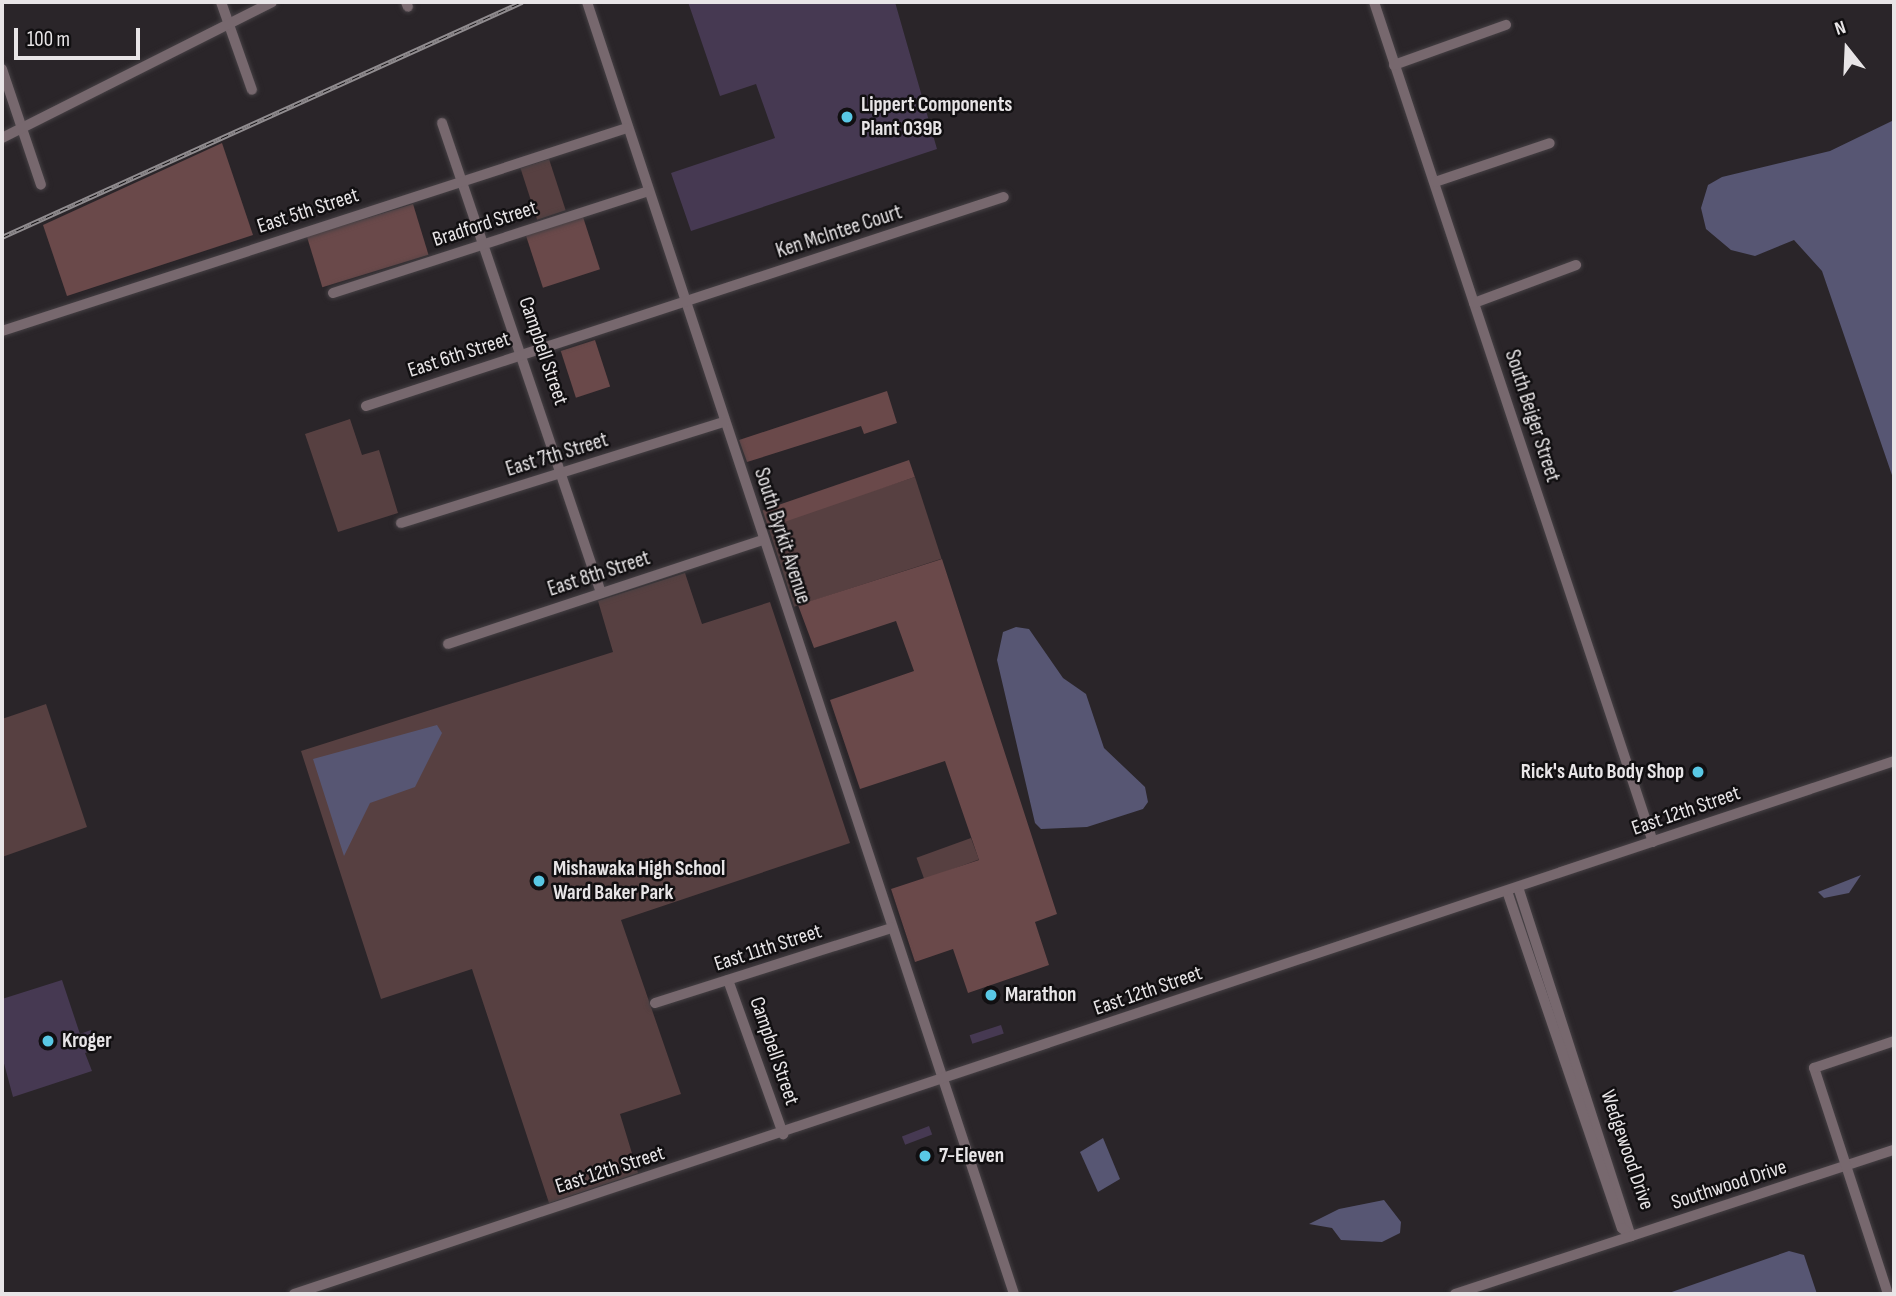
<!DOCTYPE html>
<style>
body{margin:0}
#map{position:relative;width:1896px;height:1296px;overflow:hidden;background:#2a2529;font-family:"Sofia Sans Condensed",sans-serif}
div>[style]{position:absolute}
.green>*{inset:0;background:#574041;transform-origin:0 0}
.forest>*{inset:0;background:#6a494a;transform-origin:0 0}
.water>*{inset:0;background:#575673}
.building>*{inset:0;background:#463952;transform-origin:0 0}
.roads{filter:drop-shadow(0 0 2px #454044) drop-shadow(0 0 2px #454044)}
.minor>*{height:10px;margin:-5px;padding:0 5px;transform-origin:5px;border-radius:5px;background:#77686e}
.rail>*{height:5px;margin-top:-2.5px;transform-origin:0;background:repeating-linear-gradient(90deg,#110f11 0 8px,#908c8f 0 16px);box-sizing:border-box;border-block:2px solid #908c8f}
.dots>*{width:19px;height:19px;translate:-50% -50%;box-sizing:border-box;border:4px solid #110f11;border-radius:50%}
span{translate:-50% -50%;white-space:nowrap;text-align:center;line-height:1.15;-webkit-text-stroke:5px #110f11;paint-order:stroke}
.poi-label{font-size:21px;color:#e8e5e7;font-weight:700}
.left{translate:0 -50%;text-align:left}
.right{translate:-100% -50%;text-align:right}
.street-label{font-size:21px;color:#e8e5e7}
.frame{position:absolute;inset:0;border:4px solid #e8e5e7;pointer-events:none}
.north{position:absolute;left:1812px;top:14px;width:70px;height:70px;-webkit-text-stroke:5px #110f11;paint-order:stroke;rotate:342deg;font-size:19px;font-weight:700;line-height:28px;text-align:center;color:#e8e5e7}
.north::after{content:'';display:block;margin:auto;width:24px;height:32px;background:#e8e5e7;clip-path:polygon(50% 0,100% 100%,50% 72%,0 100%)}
.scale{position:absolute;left:14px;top:28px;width:126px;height:32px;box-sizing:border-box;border:4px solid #e8e5e7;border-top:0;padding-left:9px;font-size:21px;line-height:24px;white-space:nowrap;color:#e8e5e7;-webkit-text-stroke:5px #110f11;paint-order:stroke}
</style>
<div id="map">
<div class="green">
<div style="left:549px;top:159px;width:54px;height:30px;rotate:72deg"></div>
<div style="clip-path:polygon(350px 419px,362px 455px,379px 450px,398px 513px,338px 532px,305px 434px)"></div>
<div style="left:915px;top:477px;width:86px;height:155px;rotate:72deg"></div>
<div style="clip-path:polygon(685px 573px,702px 624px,770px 602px,850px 843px,621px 920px,681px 1094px,620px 1114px,638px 1173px,549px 1203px,472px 969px,381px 999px,301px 751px,613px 652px,598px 601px)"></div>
<div style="clip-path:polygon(46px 704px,87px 827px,2px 857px,2px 719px)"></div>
<div style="left:971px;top:838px;width:23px;height:58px;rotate:70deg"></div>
</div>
<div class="forest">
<div style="clip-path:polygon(222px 143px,253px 235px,67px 296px,43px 225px)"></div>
<div style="left:413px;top:204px;width:53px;height:111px;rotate:73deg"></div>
<div style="left:583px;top:217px;width:55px;height:60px;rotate:72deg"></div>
<div style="left:595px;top:340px;width:49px;height:36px;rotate:72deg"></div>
<div style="clip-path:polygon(887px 391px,897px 423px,864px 434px,861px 426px,747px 462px,739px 440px)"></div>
<div style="left:909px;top:460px;width:18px;height:155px;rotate:71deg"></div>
<div style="clip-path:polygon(942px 559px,1057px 914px,1035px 922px,1049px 965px,968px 993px,953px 949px,915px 962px,891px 889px,979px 860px,945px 761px,860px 789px,830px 700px,914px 671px,896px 621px,814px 648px,798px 605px)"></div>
</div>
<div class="water">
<div style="clip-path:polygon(1894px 120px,1894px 481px,1822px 271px,1794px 240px,1755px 256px,1731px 250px,1706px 229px,1701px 208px,1708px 185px,1722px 177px,1830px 151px)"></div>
<div style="clip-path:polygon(1016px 627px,1029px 629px,1063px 678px,1086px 694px,1104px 748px,1145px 787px,1148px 802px,1143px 809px,1087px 827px,1041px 829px,1035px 823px,997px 660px,1003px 632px)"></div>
<div style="clip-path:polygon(437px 725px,442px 733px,415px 787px,370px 803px,344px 856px,313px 759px)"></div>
<div style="clip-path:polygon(1861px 875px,1849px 893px,1824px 898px,1818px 892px)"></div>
<div style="clip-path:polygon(1103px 1138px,1120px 1179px,1098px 1192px,1080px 1152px)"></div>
<div style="clip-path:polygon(1384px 1200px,1401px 1222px,1400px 1233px,1382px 1242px,1341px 1240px,1332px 1228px,1309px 1224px,1339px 1209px)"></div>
<div style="clip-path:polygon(1789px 1251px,1804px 1255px,1817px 1294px,1666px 1294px)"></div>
</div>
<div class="building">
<div style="clip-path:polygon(688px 2px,895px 2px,937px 149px,691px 231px,671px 173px,775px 138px,756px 84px,720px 96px)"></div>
<div style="clip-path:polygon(62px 980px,80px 1034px,91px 1030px,97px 1049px,85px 1053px,92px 1071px,13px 1097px,2px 1056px,2px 999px)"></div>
<div style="left:1001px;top:1025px;width:9px;height:33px;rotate:72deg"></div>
<div style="left:929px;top:1126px;width:9px;height:29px;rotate:69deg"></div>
</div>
<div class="roads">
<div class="minor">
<div style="left:221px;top:2px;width:93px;rotate:70.6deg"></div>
<div style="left:406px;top:2px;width:5px;rotate:68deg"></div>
<div style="left:587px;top:2px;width:1361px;rotate:71.71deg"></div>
<div style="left:1374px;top:2px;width:885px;rotate:71.63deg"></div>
<div style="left:1394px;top:65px;width:119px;rotate:-19.7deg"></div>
<div style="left:2px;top:69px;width:122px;rotate:71.4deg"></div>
<div style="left:442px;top:123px;width:496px;rotate:71.3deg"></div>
<div style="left:2px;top:138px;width:302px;rotate:-26.7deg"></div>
<div style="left:1435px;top:182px;width:121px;rotate:-18.7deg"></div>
<div style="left:333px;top:293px;width:331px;rotate:-17.9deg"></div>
<div style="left:1474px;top:303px;width:109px;rotate:-20.4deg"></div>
<div style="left:2px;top:331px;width:657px;rotate:-17.99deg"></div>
<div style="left:366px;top:406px;width:671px;rotate:-18.14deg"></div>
<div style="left:401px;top:523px;width:338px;rotate:-17.4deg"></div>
<div style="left:448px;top:644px;width:332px;rotate:-18.3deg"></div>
<div style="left:1518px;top:887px;width:367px;rotate:72.1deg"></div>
<div style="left:1507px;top:891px;width:356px;rotate:71.2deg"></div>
<div style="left:1622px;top:1228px;width:12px;rotate:42deg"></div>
<div style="left:728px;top:980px;width:164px;rotate:70.3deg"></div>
<div style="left:655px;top:1003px;width:249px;rotate:-17.6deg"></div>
<div style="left:294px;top:1294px;width:1686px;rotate:-18.42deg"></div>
<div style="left:1455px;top:1294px;width:462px;rotate:-18.2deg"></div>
<div style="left:1888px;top:1294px;width:238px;rotate:-108.1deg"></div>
<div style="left:1814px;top:1068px;width:84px;rotate:-18.6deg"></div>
</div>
</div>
<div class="rail">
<div style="left:2px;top:237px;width:571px;rotate:-24.32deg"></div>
</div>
<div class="dots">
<div style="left:847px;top:117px;background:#59c8e5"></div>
<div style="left:1698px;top:772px;background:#59c8e5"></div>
<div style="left:539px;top:881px;background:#59c8e5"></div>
<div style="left:991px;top:995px;background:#59c8e5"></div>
<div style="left:48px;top:1041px;background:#59c8e5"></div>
<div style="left:925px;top:1156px;background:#59c8e5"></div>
</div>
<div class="poi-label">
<span class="left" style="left:861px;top:117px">Lippert Components<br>Plant 039B</span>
<span class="right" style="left:1684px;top:772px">Rick's Auto Body Shop</span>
<span class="left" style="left:553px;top:881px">Mishawaka High School<br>Ward Baker Park</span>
<span class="left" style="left:1005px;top:995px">Marathon</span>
<span class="left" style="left:62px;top:1041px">Kroger</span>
<span class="left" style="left:939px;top:1156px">7-Eleven</span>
</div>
<div class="street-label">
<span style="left:308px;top:211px;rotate:-18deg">East 5th Street</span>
<span style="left:485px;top:224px;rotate:-18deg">Bradford Street</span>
<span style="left:839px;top:232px;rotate:-18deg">Ken McIntee Court</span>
<span style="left:543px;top:351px;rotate:71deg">Campbell Street</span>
<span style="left:459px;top:355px;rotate:-18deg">East 6th Street</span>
<span style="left:1532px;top:416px;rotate:72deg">South Beiger Street</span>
<span style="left:557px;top:455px;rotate:-17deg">East 7th Street</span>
<span style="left:782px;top:536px;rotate:72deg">South Byrkit Avenue</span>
<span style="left:599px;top:574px;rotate:-18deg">East 8th Street</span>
<span style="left:1686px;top:811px;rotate:-19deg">East 12th Street</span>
<span style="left:768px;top:948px;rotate:-18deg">East 11th Street</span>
<span style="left:1148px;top:991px;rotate:-19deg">East 12th Street</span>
<span style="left:774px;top:1051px;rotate:71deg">Campbell Street</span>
<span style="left:1627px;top:1150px;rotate:71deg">Wedgewood Drive</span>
<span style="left:610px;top:1170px;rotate:-18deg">East 12th Street</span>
<span style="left:1729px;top:1185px;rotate:-18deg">Southwood Drive</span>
</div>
<div class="frame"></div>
<div class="north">N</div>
<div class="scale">100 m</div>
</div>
